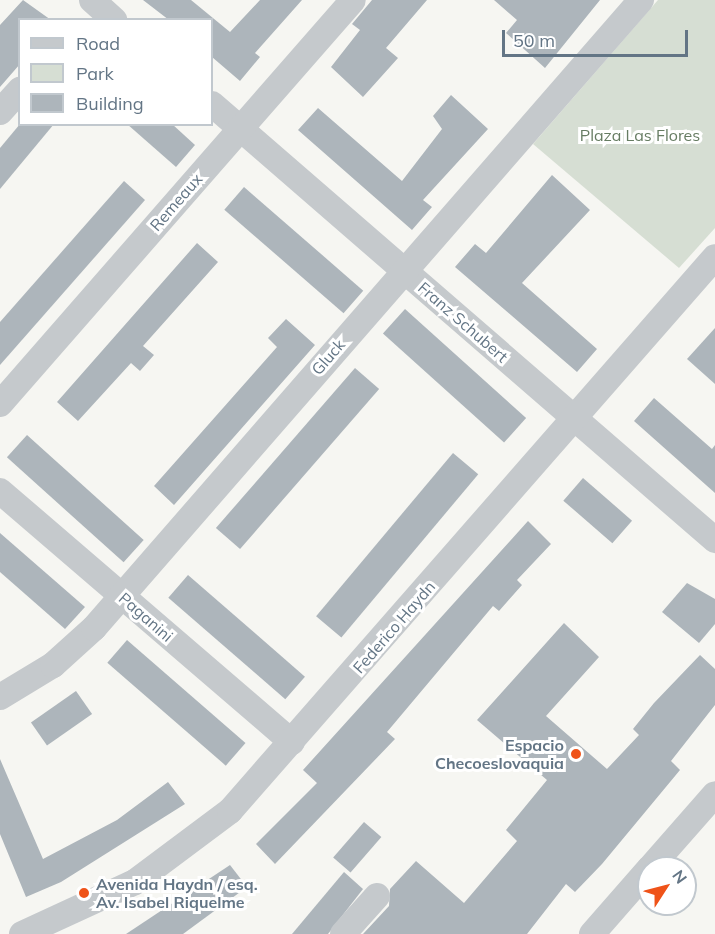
<!DOCTYPE html>
<style>
body{margin:0}
#map{position:relative;width:715px;height:934px;overflow:hidden;background:#f6f6f2;font-family:Mulish,sans-serif}
div>[style]{position:absolute}
.green>*{inset:0;background:#d6ded3}
.building>*{inset:0;background:#adb5bb;transform-origin:0 0}
.minor>*{height:26px;margin:-13px;padding:0 13px;transform-origin:13px;border-radius:13px;background:#c5c9cc}
.dots>*{width:16px;height:16px;translate:-50% -50%;box-sizing:border-box;border:3px solid #fff;border-radius:50%}
span{translate:-50% -50%;white-space:nowrap;text-align:center;line-height:1.15;-webkit-text-stroke:6px #fff;paint-order:stroke}
.park-label{font-size:16px;color:#667c62}
.street-label{font-size:16px;color:#637585}
.poi-label{font-size:16px;color:#637585;font-weight:700}
.right{translate:-100% -50%;text-align:right}
.left{translate:0 -50%;text-align:left}
.legend{position:absolute;left:18px;top:18px;width:195px;height:108px;box-sizing:border-box;background:#fff;border:2px solid #c1c8ce;margin:0;padding:8px 10px;list-style:none;font-size:18px;color:#637585}
.legend li{display:flex;align-items:center;gap:12px;height:30px}
.legend b{width:30px;border:2px solid #c1c8ce}
.north{position:absolute;left:637px;top:856px;width:60px;height:60px;box-sizing:border-box;background:#fff;border:2px solid #c1c8ce;border-radius:50%;rotate:54deg;font-size:16px;font-weight:700;line-height:24px;text-align:center;color:#637585}
.north::after{content:'';display:block;margin:auto;width:21px;height:27px;background:#ef5319;clip-path:polygon(50% 0,100% 100%,50% 72%,0 100%)}
.scale{position:absolute;left:502px;top:30px;width:186px;height:27px;box-sizing:border-box;border:3px solid #637585;border-top:0;padding-left:8px;font-size:18px;line-height:21px;white-space:nowrap;color:#637585;-webkit-text-stroke:4px #fff;paint-order:stroke}
</style>
<div id="map">
<div class="green">
<div style="clip-path:polygon(658px 0,715px 0,715px 228px,679px 268px,533px 144px)"></div>
</div>
<div class="building">
<div style="clip-path:polygon(23px 0,51px 20px,20px 20px,20px 64px,0 87px,0 25px)"></div>
<div style="clip-path:polygon(143px 0,191px 0,230px 32px,260px 0,302px 0,255px 53px,260px 57px,240px 81px,212px 57px,212px 20px,169px 20px)"></div>
<div style="clip-path:polygon(372px 0,427px 0,386px 48px,398px 58px,363px 97px,331px 67px,360px 30px,352px 24px)"></div>
<div style="clip-path:polygon(494px 0,600px 0,545px 68px,506px 33px,517px 20px)"></div>
<div style="clip-path:polygon(451px 95px,488px 129px,423px 200px,432px 207px,412px 230px,298px 130px,318px 108px,402px 181px,442px 129px,433px 116px)"></div>
<div style="clip-path:polygon(20px 124px,54px 124px,0 189px,0 148px)"></div>
<div style="clip-path:polygon(127px 124px,172px 124px,195px 145px,176px 167px)"></div>
<div style="clip-path:polygon(552px 175px,590px 210px,522px 283px,597px 349px,577px 372px,455px 267px,475px 244px,486px 253px)"></div>
<div style="clip-path:polygon(124px 181px,145px 200px,0 365px,0 322px)"></div>
<div style="left:244px;top:187px;width:158px;height:30px;rotate:41deg"></div>
<div style="clip-path:polygon(197px 243px,218px 262px,143px 346px,154px 355px,140px 371px,131px 363px,78px 421px,57px 402px)"></div>
<div style="left:405px;top:309px;width:163px;height:33px;rotate:42deg"></div>
<div style="clip-path:polygon(286px 319px,315px 345px,174px 505px,154px 486px,277px 347px,268px 338px)"></div>
<div style="clip-path:polygon(715px 328px,715px 384px,687px 359px)"></div>
<div style="left:355px;top:368px;width:32px;height:212px;rotate:41deg"></div>
<div style="clip-path:polygon(654px 398px,712px 449px,715px 445px,715px 493px,634px 421px)"></div>
<div style="left:27px;top:435px;width:157px;height:30px;rotate:42deg"></div>
<div style="left:453px;top:453px;width:33px;height:213px;rotate:40deg"></div>
<div style="left:583px;top:478px;width:65px;height:30px;rotate:41deg"></div>
<div style="clip-path:polygon(528px 521px,551px 544px,517px 580px,522px 585px,499px 611px,493px 606px,387px 732px,395px 739px,275px 864px,256px 844px,317px 783px,303px 770px)"></div>
<div style="clip-path:polygon(0 533px,85px 607px,65px 629px,0 572px)"></div>
<div style="left:188px;top:575px;width:155px;height:30px;rotate:41deg"></div>
<div style="clip-path:polygon(687px 583px,715px 599px,715px 624px,699px 643px,662px 612px)"></div>
<div style="clip-path:polygon(564px 623px,599px 657px,546px 716px,607px 769px,639px 735px,633px 729px,654px 703px,700px 655px,715px 669px,715px 705px,671px 761px,680px 770px,602px 864px,575px 892px,566px 884px,527px 934px,363px 934px,389px 906px,390px 889px,416px 861px,464px 903px,517px 841px,506px 830px,547px 780px,477px 720px)"></div>
<div style="left:127px;top:640px;width:157px;height:30px;rotate:41deg"></div>
<div style="left:76px;top:691px;width:28px;height:55px;rotate:55deg"></div>
<div style="clip-path:polygon(0 759px,43px 859px,117px 820px,168px 782px,185px 804px,61px 882px,26px 897px,0 834px)"></div>
<div style="left:364px;top:822px;width:23px;height:47px;rotate:41deg"></div>
<div style="clip-path:polygon(230px 865px,247px 887px,183px 934px,126px 934px)"></div>
<div style="clip-path:polygon(344px 872px,363px 889px,328px 934px,292px 934px)"></div>
</div>
<div class="minor">
<div style="left:92px;top:0;width:30px;rotate:42deg"></div>
<div style="left:212px;top:104px;width:666px;rotate:40.92deg"></div>
<div style="left:0;top:112px;width:30px;rotate:-48deg"></div>
<div style="left:0;top:404px;width:536px;rotate:-48.85deg"></div>
<div style="left:0;top:491px;width:385px;rotate:40.7deg"></div>
<div style="left:0;top:697px;width:62px;rotate:-31.1deg"></div>
<div style="left:53px;top:665px;width:55px;rotate:-42.1deg"></div>
<div style="left:94px;top:628px;width:833px;rotate:-48.94deg"></div>
<div style="left:650px;top:868px;width:98px;rotate:-48.7deg"></div>
<div style="left:22px;top:934px;width:124px;rotate:-24.7deg"></div>
<div style="left:135px;top:882px;width:119px;rotate:-36.8deg"></div>
<div style="left:230px;top:811px;width:736px;rotate:-48.8deg"></div>
<div style="left:343px;top:934px;width:51px;rotate:-48.2deg"></div>
<div style="left:592px;top:934px;width:86px;rotate:-48.8deg"></div>
</div>
<div class="dots">
<div style="left:576px;top:754px;background:#ef5319"></div>
<div style="left:84px;top:893px;background:#ef5319"></div>
</div>
<div class="park-label">
<span style="left:640px;top:135px">Plaza Las Flores</span>
</div>
<div class="street-label">
<span style="left:176px;top:202px;rotate:-49deg">Remeaux</span>
<span style="left:463px;top:322px;rotate:41deg">Franz Schubert</span>
<span style="left:328px;top:357px;rotate:-49deg">Gluck</span>
<span style="left:146px;top:617px;rotate:41deg">Paganini</span>
<span style="left:394px;top:627px;rotate:-49deg">Federico Haydn</span>
</div>
<div class="poi-label">
<span class="right" style="left:564px;top:754px">Espacio<br>Checoeslovaquia</span>
<span class="left" style="left:96px;top:893px">Avenida Haydn / esq.<br>Av. Isabel Riquelme</span>
</div>
<ul class="legend">
<li><b style="height:8px;background:#c5c9cc"></b>Road</li>
<li><b style="height:16px;background:#d6ded3"></b>Park</li>
<li><b style="height:16px;background:#adb5bb"></b>Building</li>
</ul>
<div class="north">N</div>
<div class="scale">50 m</div>
</div>
